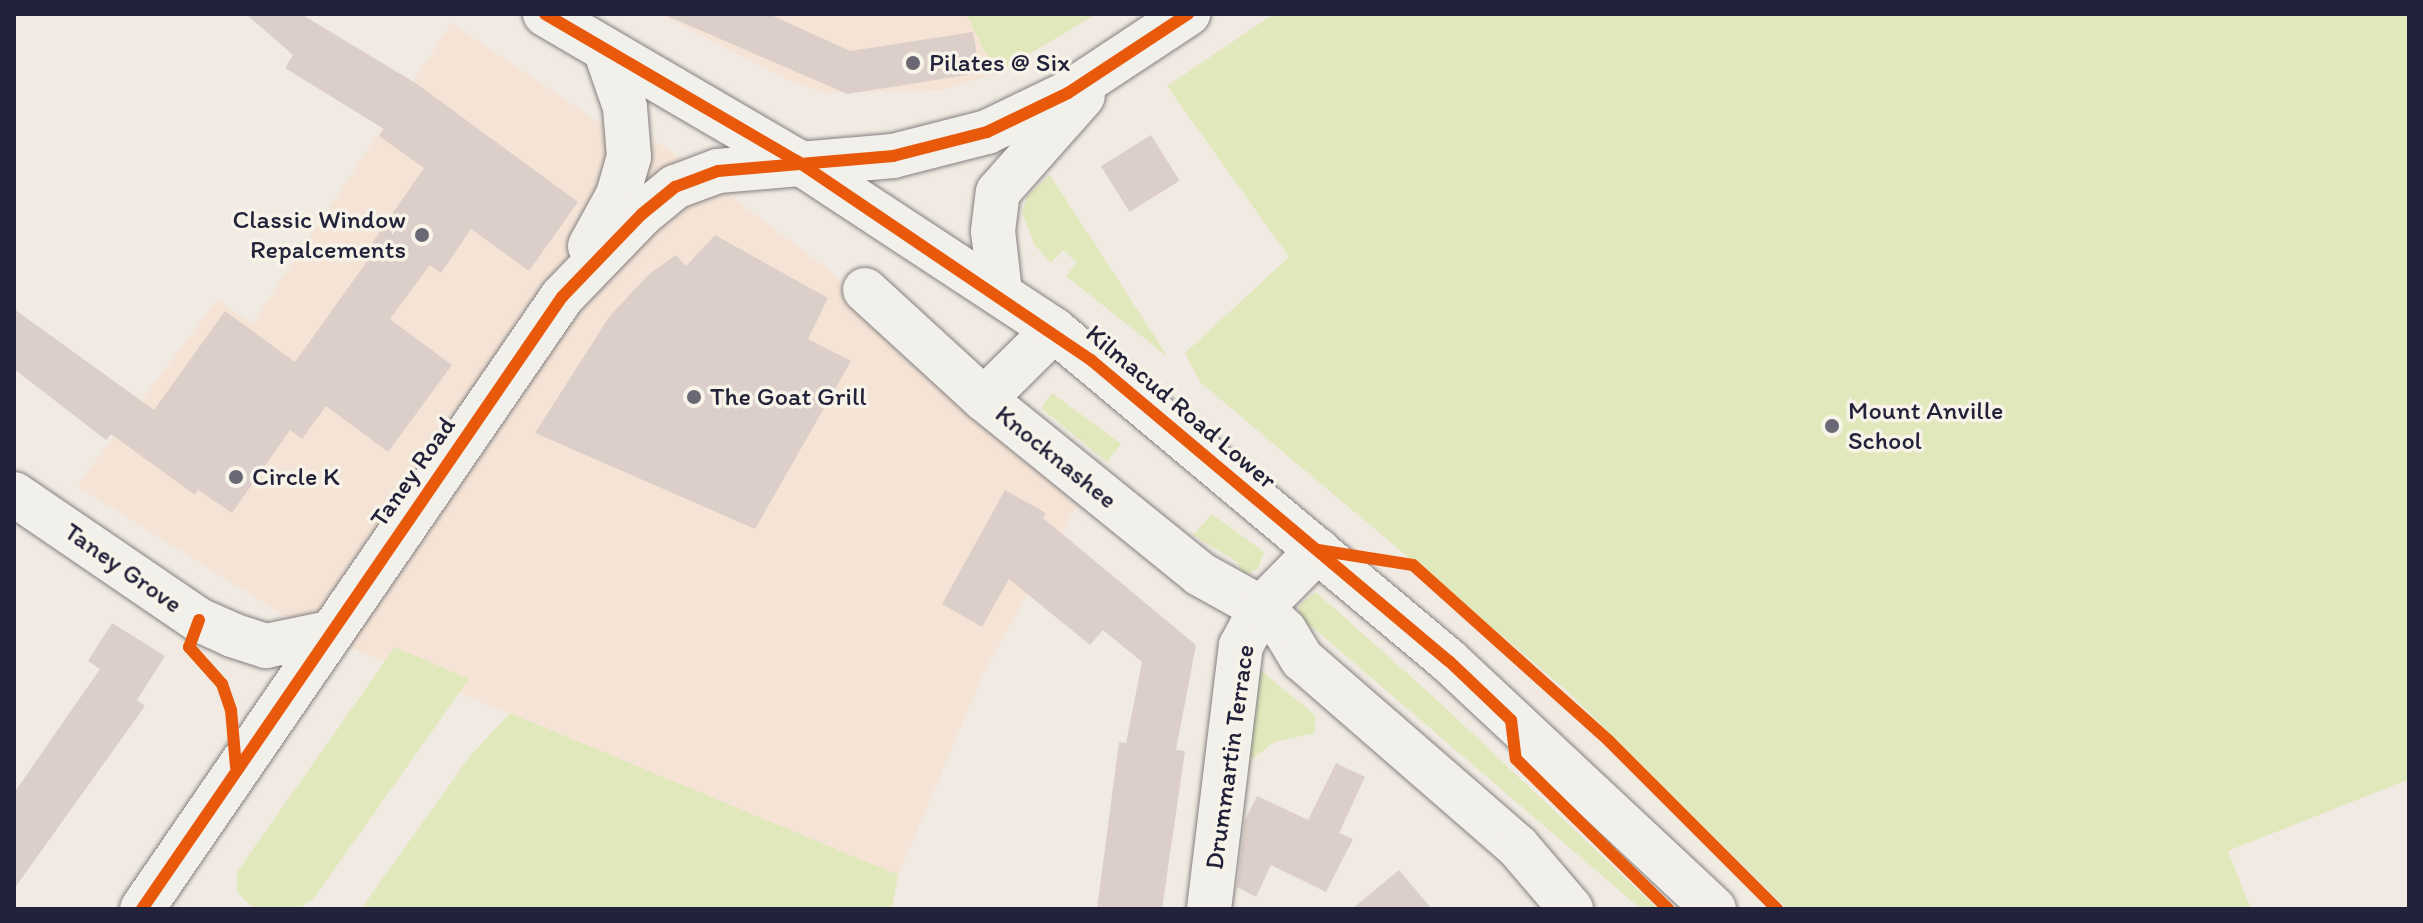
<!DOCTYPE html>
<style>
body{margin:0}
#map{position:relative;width:2423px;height:923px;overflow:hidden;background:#f1eae2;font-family:Itim,sans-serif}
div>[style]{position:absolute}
.built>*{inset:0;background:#f5e4d6}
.green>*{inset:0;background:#e1e8bb}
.building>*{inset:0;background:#dccfc9;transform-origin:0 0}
.roads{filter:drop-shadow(0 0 2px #848082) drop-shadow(0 0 2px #848082)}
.minor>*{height:44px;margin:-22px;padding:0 22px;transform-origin:22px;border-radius:22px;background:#f2f0eb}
.secondary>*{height:44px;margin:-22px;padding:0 22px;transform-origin:22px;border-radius:22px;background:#f2f0eb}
.cycleway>*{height:12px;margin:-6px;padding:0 6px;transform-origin:6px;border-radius:6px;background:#e8590c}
.dots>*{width:22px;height:22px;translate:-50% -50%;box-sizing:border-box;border:4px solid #f7f3e8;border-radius:50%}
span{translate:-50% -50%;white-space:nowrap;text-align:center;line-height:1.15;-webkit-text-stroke:7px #f7f3e8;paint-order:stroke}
.poi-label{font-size:26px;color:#22223b}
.left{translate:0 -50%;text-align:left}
.right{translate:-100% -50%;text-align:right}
.street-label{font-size:26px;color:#22223b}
.frame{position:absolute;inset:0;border:16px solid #22223b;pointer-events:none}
</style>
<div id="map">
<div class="built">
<div style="clip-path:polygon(660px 14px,966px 14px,996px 74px,942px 90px,826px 93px,792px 82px)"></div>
<div style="clip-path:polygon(452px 23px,596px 121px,664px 146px,828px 269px,949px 395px,1077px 505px,985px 670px,898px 875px,304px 628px,77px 486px,217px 300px,252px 324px)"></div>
</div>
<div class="green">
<div style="clip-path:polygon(966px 14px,1096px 14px,996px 74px)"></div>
<div style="clip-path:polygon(1274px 14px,2409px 14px,2409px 779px,2228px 851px,2251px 909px,1787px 909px,1565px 689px,1200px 382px,1185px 353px,1289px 257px,1167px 86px)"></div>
<div style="clip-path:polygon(1050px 175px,1168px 357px,1066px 276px,1077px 263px,1063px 250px,1051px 263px,1034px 244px,1022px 212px,1028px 195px)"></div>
<div style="clip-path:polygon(1052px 393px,1121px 444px,1107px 462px,1041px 408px)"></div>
<div style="clip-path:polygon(1212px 514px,1264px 552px,1258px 569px,1240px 576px,1239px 563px,1193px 535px)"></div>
<div style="clip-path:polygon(1316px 592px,1438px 701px,1658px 909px,1641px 909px,1311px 626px,1304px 629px,1298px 606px)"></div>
<div style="clip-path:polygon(395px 647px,469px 679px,314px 898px,299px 909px,254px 909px,237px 892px,237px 872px)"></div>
<div style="clip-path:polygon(1248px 660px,1315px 715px,1315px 733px,1274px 742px,1244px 766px)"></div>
<div style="clip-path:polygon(510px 713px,898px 875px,892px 909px,361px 909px,470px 756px)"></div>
</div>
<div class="building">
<div style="clip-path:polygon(246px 14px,301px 14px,417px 84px,578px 202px,529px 271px,471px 229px,441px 273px,430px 265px,390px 319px,452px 365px,388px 452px,326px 406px,302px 439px,290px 430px,232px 513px,198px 490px,195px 495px,111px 434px,106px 440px,14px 369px,14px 309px,154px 410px,225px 311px,295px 362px,373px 253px,368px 249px,424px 168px,379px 136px,384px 129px,285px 68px,293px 55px)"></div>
<div style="clip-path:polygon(663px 14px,769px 14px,850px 51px,973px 32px,980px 73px,847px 94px)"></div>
<div style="left:1151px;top:135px;width:54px;height:59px;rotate:58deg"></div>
<div style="clip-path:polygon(715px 235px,828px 298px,808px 339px,851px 361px,755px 529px,535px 433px,609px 317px,649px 274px,676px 255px,686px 266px)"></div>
<div style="clip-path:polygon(1005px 490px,1046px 513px,1043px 518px,1196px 645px,1176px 750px,1185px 751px,1162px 909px,1097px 909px,1119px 742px,1126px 743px,1142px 662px,1103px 630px,1090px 645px,1009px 579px,982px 627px,942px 604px)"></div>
<div style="clip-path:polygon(112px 623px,165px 656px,137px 700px,145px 706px,14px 889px,14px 793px,100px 669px,88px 661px)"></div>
<div style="clip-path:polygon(1336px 763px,1365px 777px,1339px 833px,1353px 839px,1326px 892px,1271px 865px,1256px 897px,1237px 887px,1245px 820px,1257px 796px,1308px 820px)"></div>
<div style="clip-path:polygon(1399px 870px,1432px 909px,1352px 909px)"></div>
</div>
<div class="roads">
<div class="minor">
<div style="left:865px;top:290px;width:161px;rotate:42.5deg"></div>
<div style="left:984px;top:399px;width:278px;rotate:39deg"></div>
<div style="left:1200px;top:574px;width:70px;rotate:29.1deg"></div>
<div style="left:1261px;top:608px;width:33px;rotate:44deg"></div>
<div style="left:1285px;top:631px;width:33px;rotate:59deg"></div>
<div style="left:1302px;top:659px;width:286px;rotate:41deg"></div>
<div style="left:1518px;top:847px;width:82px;rotate:49.5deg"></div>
<div style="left:984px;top:399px;width:98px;rotate:-44.6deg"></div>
<div style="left:14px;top:494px;width:224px;rotate:34.3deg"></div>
<div style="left:199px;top:620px;width:36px;rotate:24deg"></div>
<div style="left:232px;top:635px;width:36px;rotate:18deg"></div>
<div style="left:266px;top:646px;width:64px;rotate:-11.7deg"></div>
<div style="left:1209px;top:909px;width:265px;rotate:-83.1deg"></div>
<div style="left:1241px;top:646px;width:43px;rotate:-62.2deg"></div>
<div style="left:1261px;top:608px;width:81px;rotate:-45.5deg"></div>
</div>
<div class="secondary">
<div style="left:545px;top:14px;width:292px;rotate:30.3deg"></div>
<div style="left:797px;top:161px;width:308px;rotate:33.3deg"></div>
<div style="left:1054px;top:330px;width:515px;rotate:39.96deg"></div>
<div style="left:1449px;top:661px;width:363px;rotate:43.1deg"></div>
<div style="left:590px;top:246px;width:58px;rotate:-61.2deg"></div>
<div style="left:618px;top:195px;width:40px;rotate:-74deg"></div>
<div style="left:629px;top:157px;width:50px;rotate:-94.6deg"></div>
<div style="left:625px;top:107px;width:58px;rotate:-109.1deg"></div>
<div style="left:1000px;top:293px;width:62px;rotate:-96.4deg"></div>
<div style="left:993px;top:231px;width:39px;rotate:-83deg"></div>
<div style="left:998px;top:192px;width:128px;rotate:-48.5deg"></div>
<div style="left:142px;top:909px;width:742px;rotate:-55.54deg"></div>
<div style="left:562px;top:297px;width:115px;rotate:-46.1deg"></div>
<div style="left:642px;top:214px;width:43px;rotate:-39.3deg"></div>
<div style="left:675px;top:187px;width:46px;rotate:-20.4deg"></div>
<div style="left:718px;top:171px;width:176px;rotate:-4.9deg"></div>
<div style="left:893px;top:156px;width:97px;rotate:-14.3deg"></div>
<div style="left:987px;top:132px;width:90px;rotate:-25.7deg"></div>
<div style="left:1068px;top:93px;width:144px;rotate:-33.4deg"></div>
</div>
</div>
<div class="cycleway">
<div style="left:545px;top:14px;width:292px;rotate:30.3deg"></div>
<div style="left:797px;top:161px;width:355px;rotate:34.1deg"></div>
<div style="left:1091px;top:360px;width:468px;rotate:40.1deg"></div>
<div style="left:1449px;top:661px;width:86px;rotate:43.6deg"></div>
<div style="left:1511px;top:720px;width:39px;rotate:83deg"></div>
<div style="left:1516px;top:759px;width:214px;rotate:44.6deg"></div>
<div style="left:1318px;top:550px;width:96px;rotate:9deg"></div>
<div style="left:1413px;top:565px;width:263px;rotate:41.9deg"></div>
<div style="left:1609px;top:741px;width:238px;rotate:45deg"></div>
<div style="left:199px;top:620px;width:29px;rotate:110deg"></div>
<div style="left:189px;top:647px;width:50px;rotate:48.3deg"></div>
<div style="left:222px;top:684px;width:28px;rotate:71deg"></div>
<div style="left:231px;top:710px;width:57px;rotate:85deg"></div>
<div style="left:142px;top:909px;width:742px;rotate:-55.54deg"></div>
<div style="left:562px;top:297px;width:115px;rotate:-46.1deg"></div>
<div style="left:642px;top:214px;width:43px;rotate:-39.3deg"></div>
<div style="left:675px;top:187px;width:46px;rotate:-20.4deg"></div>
<div style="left:718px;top:171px;width:176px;rotate:-4.9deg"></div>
<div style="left:893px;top:156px;width:97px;rotate:-14.3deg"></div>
<div style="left:987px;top:132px;width:90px;rotate:-25.7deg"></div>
<div style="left:1068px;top:93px;width:144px;rotate:-33.4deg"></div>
</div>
<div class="dots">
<div style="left:913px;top:63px;background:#6a6875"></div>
<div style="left:422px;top:235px;background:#6a6875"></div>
<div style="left:694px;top:397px;background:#6a6875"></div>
<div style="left:1832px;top:426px;background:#6a6875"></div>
<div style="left:236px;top:477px;background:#6a6875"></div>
</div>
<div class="poi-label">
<span class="left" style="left:929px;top:63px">Pilates @ Six</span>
<span class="right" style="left:406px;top:235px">Classic Window<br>Repalcements</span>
<span class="left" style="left:710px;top:397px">The Goat Grill</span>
<span class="left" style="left:1848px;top:426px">Mount Anville<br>School</span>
<span class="left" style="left:252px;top:477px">Circle K</span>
</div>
<div class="street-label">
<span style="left:1181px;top:407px;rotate:40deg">Kilmacud Road Lower</span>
<span style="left:1056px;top:457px;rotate:39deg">Knocknashee</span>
<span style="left:413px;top:472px;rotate:-55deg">Taney Road</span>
<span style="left:123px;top:568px;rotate:35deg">Taney Grove</span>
<span style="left:1230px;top:757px;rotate:-82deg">Drummartin Terrace</span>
</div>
<div class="frame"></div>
</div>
